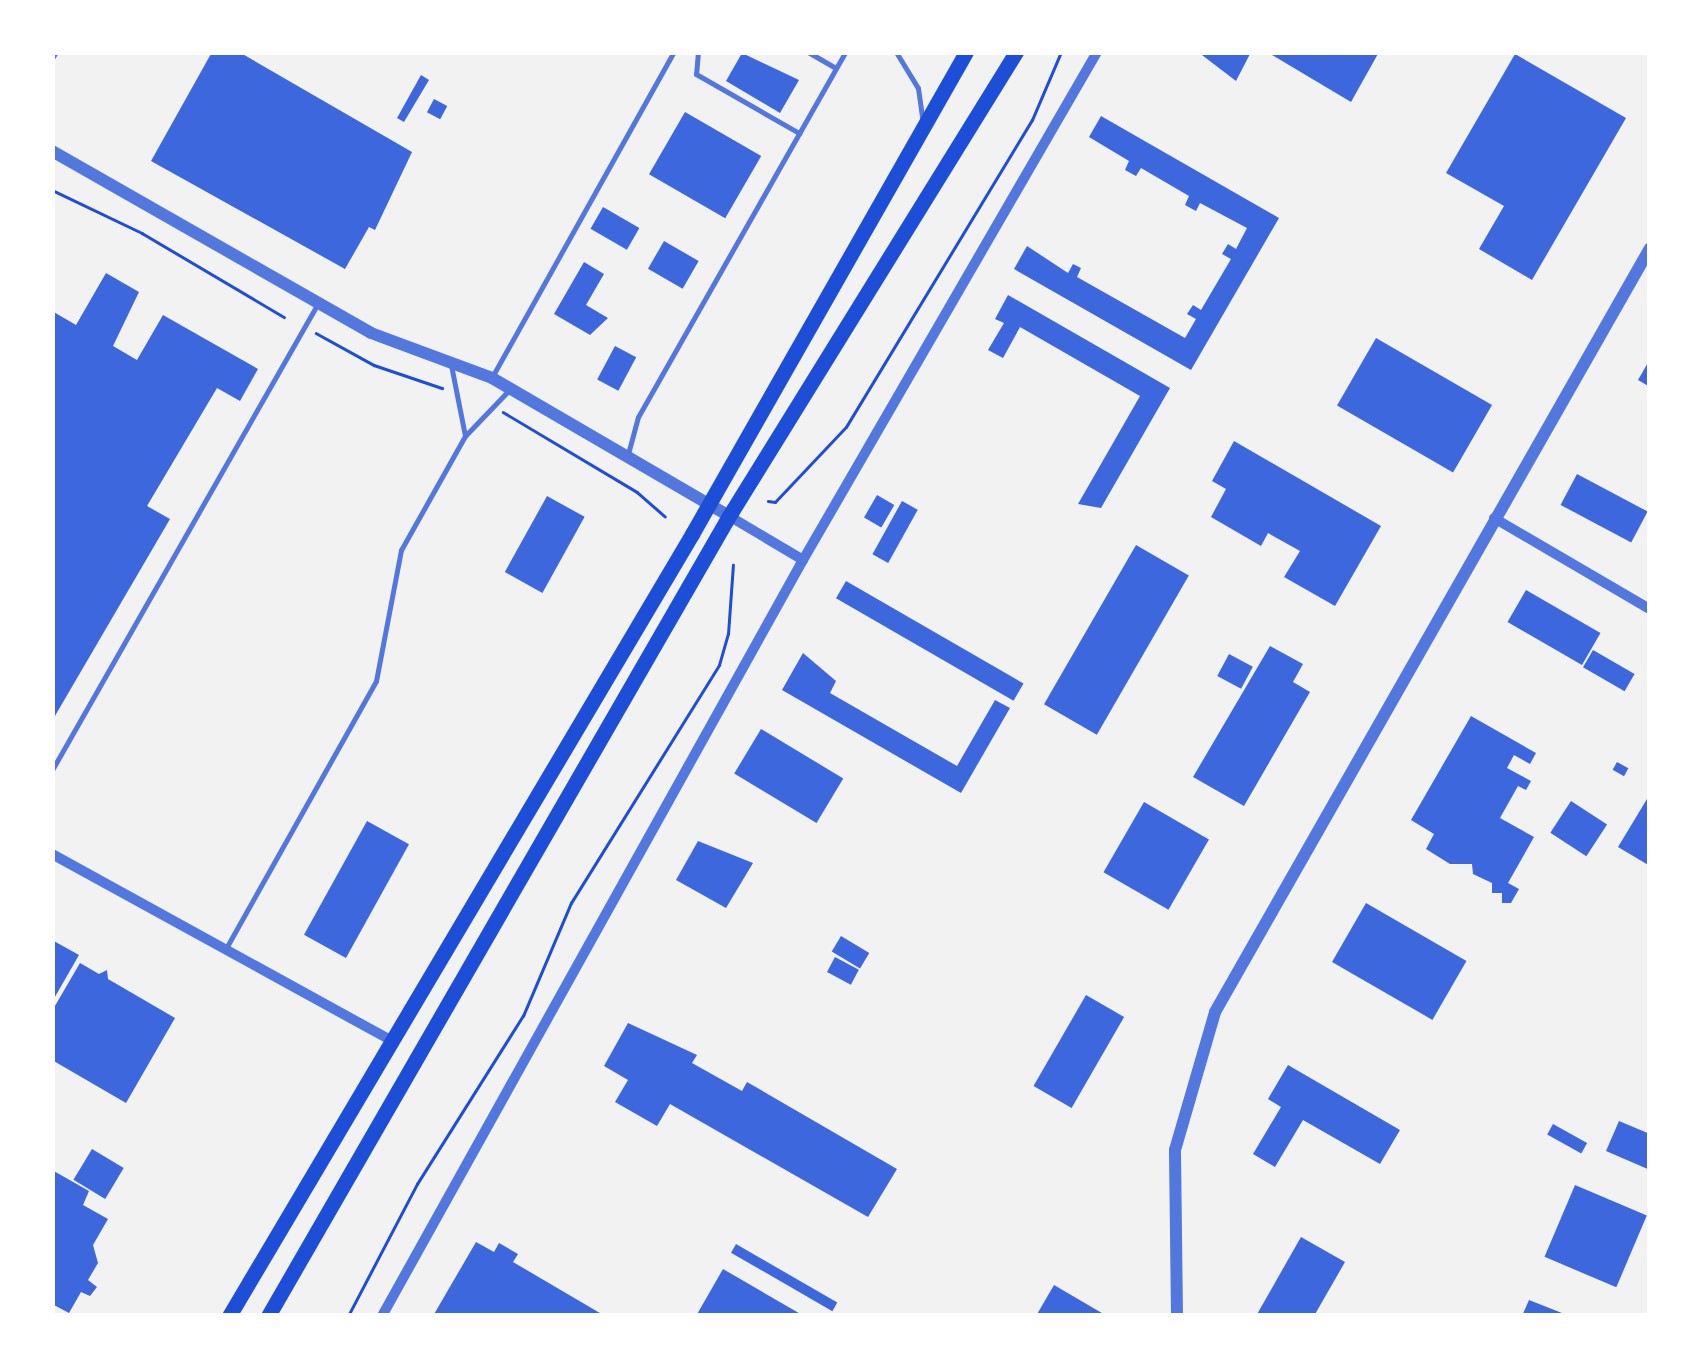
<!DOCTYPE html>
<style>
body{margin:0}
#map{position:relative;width:1702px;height:1368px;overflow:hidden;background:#f2f2f2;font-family:Merriweather,serif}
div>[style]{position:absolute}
.building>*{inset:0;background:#3d67dc;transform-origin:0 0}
.path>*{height:2.5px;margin:-1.25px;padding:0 1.25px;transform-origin:1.25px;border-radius:1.25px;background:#1d4ed8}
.service>*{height:5px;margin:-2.5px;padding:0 2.5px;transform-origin:2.5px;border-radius:2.5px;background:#5277de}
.minor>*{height:10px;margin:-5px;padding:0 5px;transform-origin:5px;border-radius:5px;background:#5277de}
.tertiary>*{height:12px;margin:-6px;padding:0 6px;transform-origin:6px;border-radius:6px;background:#5277de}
.primary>*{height:15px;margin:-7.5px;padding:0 7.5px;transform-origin:7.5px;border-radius:7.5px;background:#1d4ed8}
span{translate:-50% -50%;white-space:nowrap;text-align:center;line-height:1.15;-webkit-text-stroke:8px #fff;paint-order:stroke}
.frame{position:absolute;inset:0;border:55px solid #fff;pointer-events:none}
</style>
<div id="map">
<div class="building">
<div style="clip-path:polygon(212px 52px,239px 52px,412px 152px,375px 230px,369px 227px,345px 269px,151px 161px)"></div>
<div style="clip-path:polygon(1198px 52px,1251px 52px,1236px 81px)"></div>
<div style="clip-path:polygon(1267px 52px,1379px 52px,1351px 102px)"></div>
<div style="clip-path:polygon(742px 53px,799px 80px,780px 113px,726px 81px)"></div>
<div style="clip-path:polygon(1515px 54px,1626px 118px,1532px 280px,1479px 249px,1504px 206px,1446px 173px)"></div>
<div style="clip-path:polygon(421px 75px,429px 80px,404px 122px,397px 118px)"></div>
<div style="left:434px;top:99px;width:15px;height:15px;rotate:28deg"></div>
<div style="left:685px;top:112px;width:88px;height:72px;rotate:30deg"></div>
<div style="clip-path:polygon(1101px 116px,1279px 218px,1191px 370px,1014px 269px,1027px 246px,1068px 273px,1073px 264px,1081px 268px,1077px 277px,1185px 338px,1196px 319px,1187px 314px,1193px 305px,1201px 310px,1231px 259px,1222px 254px,1228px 244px,1236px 249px,1247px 228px,1200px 203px,1196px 211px,1185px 205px,1189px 196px,1141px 168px,1136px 176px,1125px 170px,1129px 161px,1089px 137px)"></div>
<div style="left:603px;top:207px;width:42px;height:25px;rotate:30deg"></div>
<div style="left:664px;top:241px;width:40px;height:32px;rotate:30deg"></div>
<div style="clip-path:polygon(584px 262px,604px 274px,586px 305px,608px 318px,590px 335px,554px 314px)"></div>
<div style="clip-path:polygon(106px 273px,139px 292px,113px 346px,137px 360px,163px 315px,258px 369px,240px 401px,217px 388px,147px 506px,170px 519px,52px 721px,52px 311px,76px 325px)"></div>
<div style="clip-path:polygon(1008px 295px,1170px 388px,1101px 508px,1078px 504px,1140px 396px,1020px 327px,1003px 358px,988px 350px,1004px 323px,995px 319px)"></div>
<div style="left:1376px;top:338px;width:134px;height:78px;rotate:30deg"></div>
<div style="left:615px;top:346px;width:24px;height:38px;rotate:28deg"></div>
<div style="clip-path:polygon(1650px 359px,1650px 387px,1638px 380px)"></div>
<div style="clip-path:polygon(1234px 441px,1381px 526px,1335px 606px,1284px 577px,1300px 551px,1268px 533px,1261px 546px,1211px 517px,1226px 489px,1212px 481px)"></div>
<div style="left:1577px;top:474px;width:80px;height:35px;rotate:28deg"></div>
<div style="left:877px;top:495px;width:20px;height:26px;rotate:30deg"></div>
<div style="left:547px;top:496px;width:43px;height:87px;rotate:29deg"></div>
<div style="left:902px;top:501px;width:18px;height:61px;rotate:29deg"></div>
<div style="left:1136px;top:545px;width:61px;height:184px;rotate:30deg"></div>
<div style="left:846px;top:581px;width:205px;height:20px;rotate:30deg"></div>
<div style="left:1526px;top:590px;width:86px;height:37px;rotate:30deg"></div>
<div style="clip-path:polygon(1270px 646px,1303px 664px,1293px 682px,1310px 692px,1244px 806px,1193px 777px)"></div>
<div style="left:1593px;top:650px;width:48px;height:20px;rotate:30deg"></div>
<div style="clip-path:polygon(803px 653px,836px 681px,830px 693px,957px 766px,995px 700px,1010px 708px,961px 793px,782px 690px)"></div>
<div style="left:1229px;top:654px;width:27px;height:25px;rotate:28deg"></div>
<div style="clip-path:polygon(1471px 716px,1536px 753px,1530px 764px,1514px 755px,1507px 768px,1531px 781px,1526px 790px,1518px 786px,1500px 818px,1534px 837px,1508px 883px,1519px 889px,1511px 903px,1502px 903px,1502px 893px,1492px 893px,1492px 883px,1473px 874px,1472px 864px,1450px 864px,1426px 849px,1434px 834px,1411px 820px)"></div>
<div style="left:761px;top:729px;width:96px;height:52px;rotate:31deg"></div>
<div style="left:1617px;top:762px;width:13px;height:9px;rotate:29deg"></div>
<div style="clip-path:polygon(1650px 794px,1650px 866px,1618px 847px)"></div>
<div style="left:1571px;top:801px;width:43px;height:38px;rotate:33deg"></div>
<div style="left:1144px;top:802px;width:75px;height:81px;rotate:30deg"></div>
<div style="left:367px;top:821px;width:48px;height:130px;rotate:29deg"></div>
<div style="clip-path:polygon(698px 841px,753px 863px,726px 908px,676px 880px)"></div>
<div style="left:1366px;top:903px;width:116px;height:68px;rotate:30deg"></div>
<div style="left:841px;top:936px;width:33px;height:18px;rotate:31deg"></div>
<div style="clip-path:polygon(52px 940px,79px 955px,52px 1002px)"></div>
<div style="left:835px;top:957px;width:27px;height:17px;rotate:28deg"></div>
<div style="clip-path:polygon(80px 963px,99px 974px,107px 970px,108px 979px,175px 1018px,126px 1103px,52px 1060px,52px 1011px)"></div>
<div style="left:1086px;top:995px;width:44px;height:105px;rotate:30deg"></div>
<div style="clip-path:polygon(628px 1023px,697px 1055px,692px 1063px,742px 1091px,747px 1082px,897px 1169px,868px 1217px,670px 1104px,657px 1126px,615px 1102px,628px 1080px,604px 1066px)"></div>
<div style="clip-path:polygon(1288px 1065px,1400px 1130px,1380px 1164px,1303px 1120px,1275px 1167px,1253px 1154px,1281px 1107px,1268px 1099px)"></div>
<div style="clip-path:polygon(1619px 1121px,1650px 1134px,1650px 1170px,1606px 1151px)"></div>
<div style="left:1553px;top:1124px;width:39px;height:12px;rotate:29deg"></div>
<div style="left:92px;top:1149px;width:37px;height:36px;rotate:31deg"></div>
<div style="clip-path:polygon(52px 1170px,89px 1191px,83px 1205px,108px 1219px,93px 1245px,98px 1263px,88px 1280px,97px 1287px,90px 1296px,81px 1292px,69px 1313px,52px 1304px)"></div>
<div style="left:1575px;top:1185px;width:78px;height:78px;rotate:23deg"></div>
<div style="clip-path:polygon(1301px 1237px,1345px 1262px,1314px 1316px,1256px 1316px)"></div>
<div style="clip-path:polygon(476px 1242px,494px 1252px,499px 1243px,518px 1254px,513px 1262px,605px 1316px,433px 1316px)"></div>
<div style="left:736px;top:1244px;width:117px;height:10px;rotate:30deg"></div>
<div style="clip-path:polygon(723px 1269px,804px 1316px,696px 1316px)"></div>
<div style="clip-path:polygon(1054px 1285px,1107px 1316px,1036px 1316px)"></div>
<div style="clip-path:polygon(1529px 1300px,1567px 1315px,1567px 1316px,1522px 1316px)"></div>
</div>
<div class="path">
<div style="left:52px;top:190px;width:100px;rotate:25.5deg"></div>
<div style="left:142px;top:233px;width:165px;rotate:30.6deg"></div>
<div style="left:316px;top:333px;width:66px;rotate:28.9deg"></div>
<div style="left:374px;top:365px;width:72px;rotate:18.7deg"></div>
<div style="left:503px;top:412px;width:156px;rotate:30.8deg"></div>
<div style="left:637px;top:492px;width:37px;rotate:41deg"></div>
<div style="left:768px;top:501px;width:7px;rotate:8deg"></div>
<div style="left:775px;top:502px;width:103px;rotate:-46.6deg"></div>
<div style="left:846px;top:427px;width:359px;rotate:-58.8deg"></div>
<div style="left:1032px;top:120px;width:74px;rotate:-66.9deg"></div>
<div style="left:348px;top:1316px;width:149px;rotate:-62.4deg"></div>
<div style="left:417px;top:1184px;width:199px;rotate:-57.8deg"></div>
<div style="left:523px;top:1016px;width:123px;rotate:-67deg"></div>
<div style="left:571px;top:903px;width:280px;rotate:-58.1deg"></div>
<div style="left:719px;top:665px;width:32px;rotate:-74deg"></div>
<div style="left:728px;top:634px;width:69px;rotate:-85.9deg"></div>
</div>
<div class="service">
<div style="left:698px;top:52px;width:22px;rotate:95deg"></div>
<div style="left:696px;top:74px;width:119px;rotate:29.8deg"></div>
<div style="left:808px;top:52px;width:32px;rotate:30deg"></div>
<div style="left:896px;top:52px;width:42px;rotate:58.6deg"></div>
<div style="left:918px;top:88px;width:30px;rotate:82deg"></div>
<div style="left:52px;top:58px;width:7px;rotate:-56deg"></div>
<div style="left:451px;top:365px;width:72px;rotate:78.8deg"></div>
<div style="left:492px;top:377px;width:372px;rotate:-60.8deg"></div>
<div style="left:628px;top:454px;width:38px;rotate:-75deg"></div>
<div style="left:638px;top:417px;width:420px;rotate:-60.4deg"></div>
<div style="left:52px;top:770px;width:537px;rotate:-60.33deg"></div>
<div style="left:225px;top:950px;width:308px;rotate:-60.7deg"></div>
<div style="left:376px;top:681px;width:133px;rotate:-79.2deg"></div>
<div style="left:401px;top:550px;width:131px;rotate:-60.7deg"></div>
<div style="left:465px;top:436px;width:65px;rotate:-46.2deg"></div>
</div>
<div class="minor">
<div style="left:729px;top:516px;width:86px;rotate:30.7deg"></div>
<div style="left:1494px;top:518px;width:181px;rotate:30.3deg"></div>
<div style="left:52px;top:854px;width:384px;rotate:28.8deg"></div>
<div style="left:382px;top:1316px;width:865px;rotate:-60.89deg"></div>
<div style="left:803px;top:560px;width:587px;rotate:-59.94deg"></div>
</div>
<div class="tertiary">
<div style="left:52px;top:151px;width:367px;rotate:29.7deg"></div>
<div style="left:371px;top:333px;width:129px;rotate:20.4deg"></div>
<div style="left:492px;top:378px;width:274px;rotate:30.2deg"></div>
<div style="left:1177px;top:1316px;width:166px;rotate:-90.7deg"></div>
<div style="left:1175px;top:1150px;width:144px;rotate:-73.8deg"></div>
<div style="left:1215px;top:1012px;width:879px;rotate:-60.34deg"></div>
</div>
<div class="primary">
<div style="left:229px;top:1316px;width:909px;rotate:-59.37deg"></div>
<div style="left:692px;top:534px;width:554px;rotate:-60.38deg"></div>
<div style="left:268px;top:1316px;width:923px;rotate:-60.05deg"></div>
<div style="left:729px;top:516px;width:546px;rotate:-58.26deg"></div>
</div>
<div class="frame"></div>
</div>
